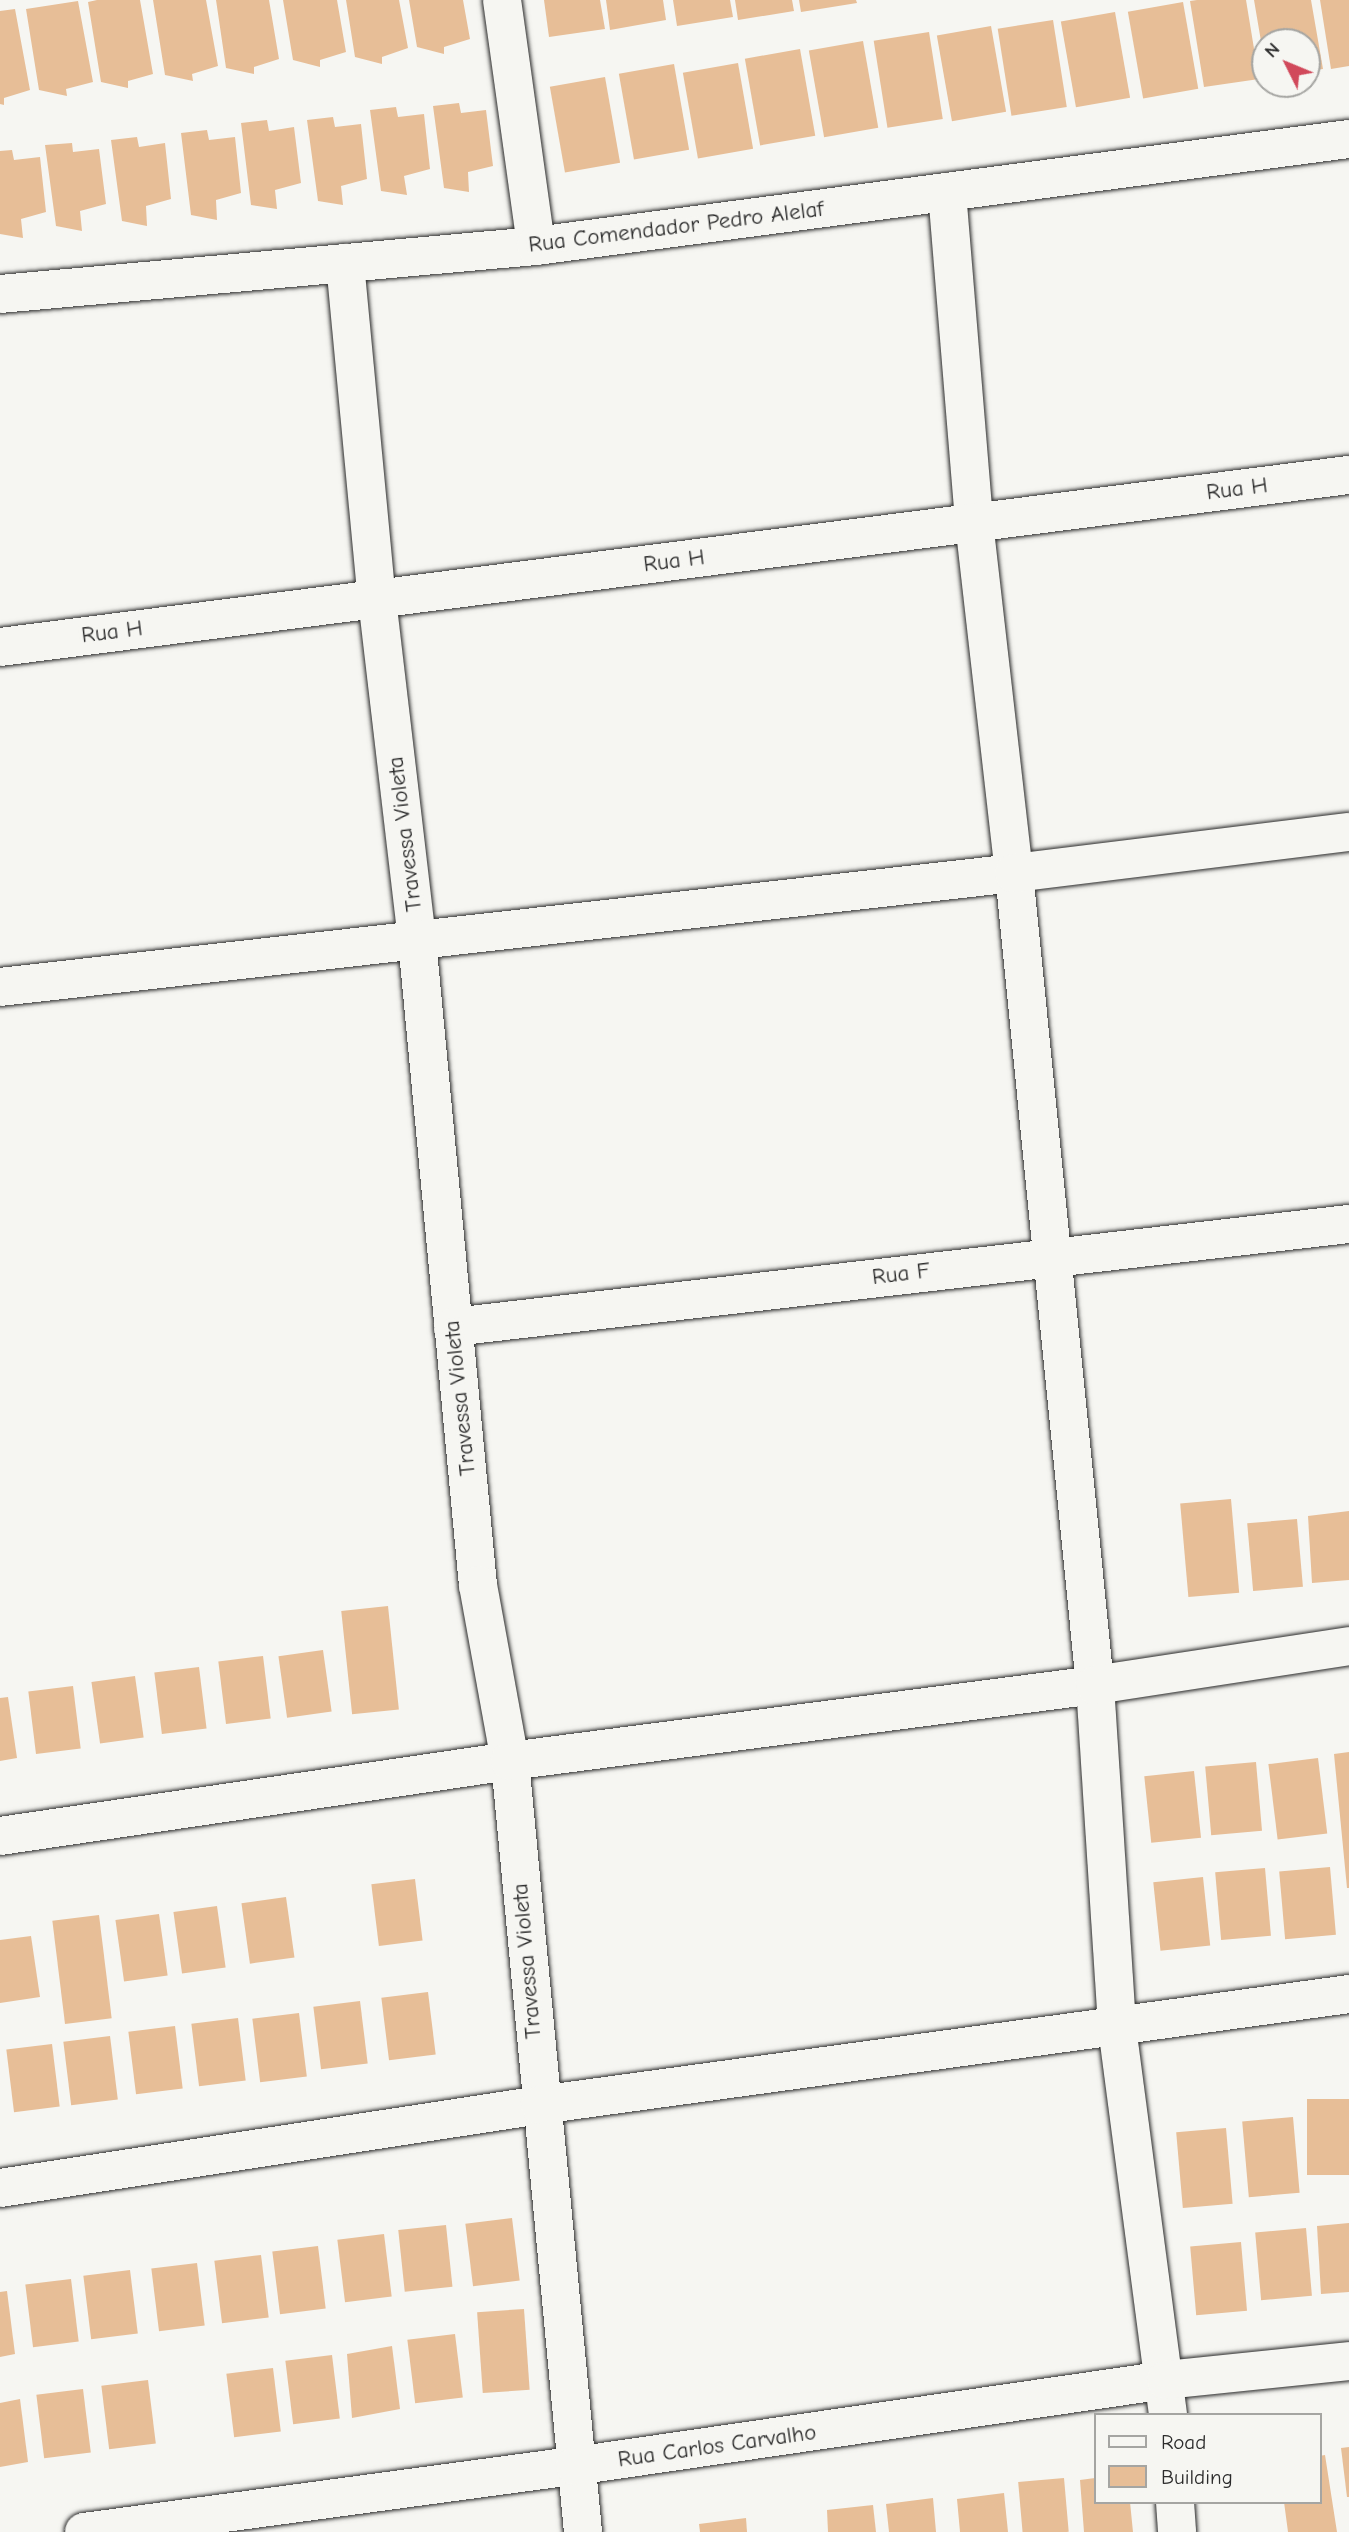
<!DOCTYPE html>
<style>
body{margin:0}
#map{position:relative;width:1349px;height:2532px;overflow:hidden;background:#f6f6f2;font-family:"Comic Neue",sans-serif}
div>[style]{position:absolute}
.building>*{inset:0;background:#e7be97;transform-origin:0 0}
.roads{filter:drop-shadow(0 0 2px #2b2b2b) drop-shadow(0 0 2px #2b2b2b)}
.minor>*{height:38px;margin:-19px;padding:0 19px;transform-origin:19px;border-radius:19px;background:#f6f6f2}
span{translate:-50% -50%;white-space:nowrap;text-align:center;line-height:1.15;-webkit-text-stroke:7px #f6f6f2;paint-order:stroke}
.street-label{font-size:23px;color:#2b2b2b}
.legend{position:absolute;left:1094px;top:2413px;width:228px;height:91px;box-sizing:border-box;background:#f6f6f2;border:2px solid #a5a5a2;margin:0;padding:9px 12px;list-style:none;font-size:21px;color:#2b2b2b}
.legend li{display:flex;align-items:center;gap:14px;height:35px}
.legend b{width:35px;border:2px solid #a5a5a2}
.north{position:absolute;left:1251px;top:28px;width:70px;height:70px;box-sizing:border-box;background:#f6f6f2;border:2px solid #a5a5a2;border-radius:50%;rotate:313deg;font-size:19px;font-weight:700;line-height:28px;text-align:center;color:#2b2b2b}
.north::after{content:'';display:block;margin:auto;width:24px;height:32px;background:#d1495b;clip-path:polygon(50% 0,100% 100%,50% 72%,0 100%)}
</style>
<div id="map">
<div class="building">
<div style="clip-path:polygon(97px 0,140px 0,153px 74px,128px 81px,128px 88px,101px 82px,88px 2px)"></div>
<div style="clip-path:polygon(153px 0,206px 0,218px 66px,192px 74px,193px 81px,165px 75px)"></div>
<div style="clip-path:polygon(216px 0,269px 0,279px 59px,254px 67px,254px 74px,226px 68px)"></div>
<div style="clip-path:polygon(283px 0,337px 0,346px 52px,320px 60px,320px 67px,293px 60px)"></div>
<div style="clip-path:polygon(346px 0,399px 0,408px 48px,382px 57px,382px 64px,355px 57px)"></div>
<div style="clip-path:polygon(409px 0,463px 0,470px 39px,444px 47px,444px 54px,417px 47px)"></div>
<div style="clip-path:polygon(544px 0,600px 0,605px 29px,549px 37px)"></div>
<div style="clip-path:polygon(606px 0,663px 0,666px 20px,610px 30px)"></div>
<div style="clip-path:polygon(673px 0,730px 0,733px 17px,677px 26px)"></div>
<div style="clip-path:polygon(735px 0,792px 0,794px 11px,738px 20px)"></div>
<div style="clip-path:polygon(799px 0,856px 0,857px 3px,801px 12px)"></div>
<div style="clip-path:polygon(1197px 0,1246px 0,1259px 79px,1204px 87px,1190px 1px)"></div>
<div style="clip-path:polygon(1254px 0,1311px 0,1323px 69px,1307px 71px,1307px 42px,1265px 42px,1264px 59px)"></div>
<div style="clip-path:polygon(1320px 0,1349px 0,1349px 66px,1331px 69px)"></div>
<div style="clip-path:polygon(78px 1px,93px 82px,66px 89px,67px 96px,39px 90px,26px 9px)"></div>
<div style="left:1183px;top:2px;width:88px;height:56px;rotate:80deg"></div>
<div style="clip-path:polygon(15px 9px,30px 90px,4px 98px,4px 105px,0 104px,0 11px)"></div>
<div style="left:1115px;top:12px;width:87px;height:55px;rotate:80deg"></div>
<div style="left:1053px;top:20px;width:88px;height:56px;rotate:81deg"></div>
<div style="left:991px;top:26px;width:87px;height:55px;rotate:80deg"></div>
<div style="left:929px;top:32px;width:88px;height:56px;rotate:81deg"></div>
<div style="left:863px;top:41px;width:88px;height:55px;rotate:80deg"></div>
<div style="left:800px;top:49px;width:88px;height:56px;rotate:80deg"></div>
<div style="left:738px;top:63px;width:87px;height:56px;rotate:80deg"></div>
<div style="left:674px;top:64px;width:87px;height:56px;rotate:80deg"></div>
<div style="left:605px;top:77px;width:87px;height:56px;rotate:80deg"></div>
<div style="clip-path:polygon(459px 103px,461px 113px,486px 110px,493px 166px,468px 172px,469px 192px,444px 188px,433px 106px)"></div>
<div style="clip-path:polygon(396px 107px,398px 117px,424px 114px,430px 169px,404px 176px,407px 195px,381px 191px,370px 110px)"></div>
<div style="clip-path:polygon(333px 117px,335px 127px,361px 124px,367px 179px,341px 186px,343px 205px,318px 201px,307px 120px)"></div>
<div style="clip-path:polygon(267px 120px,269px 131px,294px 127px,301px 183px,275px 190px,277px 209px,251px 205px,241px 123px)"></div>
<div style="clip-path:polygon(207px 130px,209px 140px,235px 137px,241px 193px,216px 200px,217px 220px,191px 215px,181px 133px)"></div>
<div style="clip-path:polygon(137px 137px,139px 147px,165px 143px,171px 199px,146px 206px,147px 226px,122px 221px,111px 140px)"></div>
<div style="clip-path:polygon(72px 143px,73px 152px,99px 149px,106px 204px,80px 211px,82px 231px,56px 226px,45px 145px)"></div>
<div style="clip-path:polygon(12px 150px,14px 160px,40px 157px,46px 212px,21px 219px,23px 238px,0 234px,0 151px)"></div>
<div style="left:1231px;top:1499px;width:94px;height:51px;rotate:85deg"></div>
<div style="clip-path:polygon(1349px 1511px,1349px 1580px,1312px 1583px,1308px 1516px)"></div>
<div style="left:1297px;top:1519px;width:68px;height:50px;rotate:85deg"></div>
<div style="left:388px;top:1606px;width:104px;height:47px;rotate:84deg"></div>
<div style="left:323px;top:1650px;width:62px;height:45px;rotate:82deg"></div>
<div style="left:263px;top:1656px;width:63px;height:45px;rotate:83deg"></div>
<div style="left:199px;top:1667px;width:62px;height:45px;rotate:83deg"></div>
<div style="left:135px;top:1676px;width:62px;height:44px;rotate:82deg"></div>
<div style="left:73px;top:1686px;width:63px;height:45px;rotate:83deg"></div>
<div style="clip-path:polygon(8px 1697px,17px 1758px,0 1761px,0 1698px)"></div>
<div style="clip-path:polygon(1349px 1752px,1349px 1888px,1347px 1888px,1334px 1754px)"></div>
<div style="left:1318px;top:1758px;width:76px;height:50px;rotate:83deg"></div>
<div style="left:1256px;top:1762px;width:69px;height:51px;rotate:85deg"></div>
<div style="left:1194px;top:1771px;width:67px;height:50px;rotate:84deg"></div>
<div style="left:1330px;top:1867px;width:68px;height:51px;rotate:85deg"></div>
<div style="left:1265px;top:1868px;width:68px;height:50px;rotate:85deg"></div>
<div style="left:1203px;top:1877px;width:69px;height:50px;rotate:84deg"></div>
<div style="left:415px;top:1879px;width:62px;height:44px;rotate:83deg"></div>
<div style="left:286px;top:1897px;width:61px;height:45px;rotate:82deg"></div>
<div style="left:217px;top:1906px;width:62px;height:44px;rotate:82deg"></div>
<div style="left:159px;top:1914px;width:62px;height:44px;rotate:82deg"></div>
<div style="left:99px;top:1915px;width:104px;height:47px;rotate:83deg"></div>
<div style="clip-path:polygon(31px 1936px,40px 1997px,0 2003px,0 1940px)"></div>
<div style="left:428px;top:1992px;width:63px;height:47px;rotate:83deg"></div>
<div style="left:360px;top:2001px;width:63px;height:47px;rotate:83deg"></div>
<div style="left:299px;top:2013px;width:64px;height:47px;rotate:83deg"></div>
<div style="left:238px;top:2018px;width:63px;height:47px;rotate:83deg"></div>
<div style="left:175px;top:2026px;width:63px;height:47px;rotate:83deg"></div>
<div style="left:110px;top:2036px;width:64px;height:47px;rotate:83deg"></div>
<div style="left:52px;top:2044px;width:63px;height:46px;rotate:83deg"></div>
<div style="left:1349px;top:2099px;width:76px;height:42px;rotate:90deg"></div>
<div style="left:1293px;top:2117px;width:76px;height:51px;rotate:85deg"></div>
<div style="left:1226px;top:2128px;width:76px;height:50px;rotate:85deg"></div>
<div style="left:512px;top:2218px;width:63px;height:47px;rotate:83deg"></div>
<div style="clip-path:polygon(1349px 2223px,1349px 2292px,1321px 2294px,1317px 2226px)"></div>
<div style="left:446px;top:2225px;width:62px;height:48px;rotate:84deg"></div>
<div style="left:1306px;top:2228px;width:68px;height:51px;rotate:85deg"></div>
<div style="left:384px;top:2234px;width:63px;height:47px;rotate:83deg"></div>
<div style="left:1241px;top:2242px;width:69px;height:51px;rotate:85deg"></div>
<div style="left:318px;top:2246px;width:63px;height:46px;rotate:83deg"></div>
<div style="left:261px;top:2255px;width:63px;height:47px;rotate:83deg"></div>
<div style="left:197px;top:2263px;width:63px;height:46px;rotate:83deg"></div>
<div style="left:130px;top:2270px;width:64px;height:47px;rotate:83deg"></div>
<div style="left:71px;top:2279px;width:63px;height:46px;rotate:83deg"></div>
<div style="clip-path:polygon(7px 2291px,15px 2354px,0 2357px,0 2292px)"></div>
<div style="left:524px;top:2309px;width:81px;height:47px;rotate:86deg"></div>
<div style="left:455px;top:2334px;width:64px;height:48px;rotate:83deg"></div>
<div style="clip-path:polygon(392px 2346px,400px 2409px,352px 2418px,347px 2354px)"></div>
<div style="left:332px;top:2355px;width:64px;height:47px;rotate:83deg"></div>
<div style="left:273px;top:2368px;width:64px;height:47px;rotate:83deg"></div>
<div style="left:148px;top:2380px;width:64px;height:47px;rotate:83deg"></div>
<div style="left:83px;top:2389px;width:64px;height:47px;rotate:83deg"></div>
<div style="clip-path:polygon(20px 2399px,28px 2462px,0 2467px,0 2403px)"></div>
<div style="clip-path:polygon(1349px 2447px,1349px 2497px,1347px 2497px,1341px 2448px)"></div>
<div style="clip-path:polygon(1325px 2455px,1337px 2532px,1288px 2532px,1284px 2502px,1319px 2502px,1319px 2456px)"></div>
<div style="left:1064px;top:2478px;width:54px;height:46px;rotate:85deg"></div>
<div style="clip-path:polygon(1095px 2478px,1095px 2502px,1130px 2502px,1133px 2532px,1084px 2532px,1080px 2480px)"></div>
<div style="clip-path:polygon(1004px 2493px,1008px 2532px,960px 2532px,957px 2499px)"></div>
<div style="clip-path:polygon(933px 2498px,936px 2532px,889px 2532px,886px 2504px)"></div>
<div style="clip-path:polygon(873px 2505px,876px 2532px,828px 2532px,827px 2510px)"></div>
<div style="clip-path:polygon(746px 2518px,747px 2532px,700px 2532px,699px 2524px)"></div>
</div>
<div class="roads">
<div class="minor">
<div style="left:502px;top:0;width:248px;rotate:82.1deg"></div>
<div style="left:947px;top:192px;width:331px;rotate:85.3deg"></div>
<div style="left:974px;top:522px;width:353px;rotate:83.5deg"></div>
<div style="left:1014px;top:873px;width:816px;rotate:84.3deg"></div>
<div style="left:1095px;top:1685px;width:343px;rotate:86.3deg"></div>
<div style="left:1117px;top:2027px;width:391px;rotate:82.5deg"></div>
<div style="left:345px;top:263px;width:338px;rotate:84.6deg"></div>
<div style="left:377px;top:599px;width:343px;rotate:83.3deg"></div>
<div style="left:417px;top:940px;width:648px;rotate:84.6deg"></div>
<div style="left:478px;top:1585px;width:179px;rotate:79.7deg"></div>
<div style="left:510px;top:1761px;width:774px;rotate:84.59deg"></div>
<div style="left:0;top:294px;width:538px;rotate:-5.12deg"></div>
<div style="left:536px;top:246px;width:820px;rotate:-7.5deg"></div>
<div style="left:0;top:647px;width:1360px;rotate:-7.27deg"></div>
<div style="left:0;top:987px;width:1020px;rotate:-6.41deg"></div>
<div style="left:1014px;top:873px;width:337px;rotate:-7deg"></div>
<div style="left:453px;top:1327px;width:902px;rotate:-6.56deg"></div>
<div style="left:0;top:1836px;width:515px;rotate:-8.37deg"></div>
<div style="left:510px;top:1761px;width:590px;rotate:-7.4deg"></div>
<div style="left:1095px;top:1685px;width:257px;rotate:-8.7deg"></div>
<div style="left:0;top:2188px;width:546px;rotate:-8.74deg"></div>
<div style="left:540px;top:2105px;width:817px;rotate:-7.81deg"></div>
<div style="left:1175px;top:2502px;width:30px;rotate:86deg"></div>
<div style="left:84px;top:2532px;width:495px;rotate:-7.7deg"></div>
<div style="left:575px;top:2466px;width:597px;rotate:-8.28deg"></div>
<div style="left:1166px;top:2380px;width:184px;rotate:-5.9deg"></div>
</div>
</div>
<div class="street-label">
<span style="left:676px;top:227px;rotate:-7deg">Rua Comendador Pedro Alelaf</span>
<span style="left:1237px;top:489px;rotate:-7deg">Rua H</span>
<span style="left:674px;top:561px;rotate:-7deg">Rua H</span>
<span style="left:112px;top:632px;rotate:-7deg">Rua H</span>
<span style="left:405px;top:834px;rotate:-97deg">Travessa Violeta</span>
<span style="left:901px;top:1274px;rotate:-7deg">Rua F</span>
<span style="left:460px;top:1398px;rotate:-96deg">Travessa Violeta</span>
<span style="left:527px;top:1961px;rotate:-95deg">Travessa Violeta</span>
<span style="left:717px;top:2446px;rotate:-8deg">Rua Carlos Carvalho</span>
</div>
<ul class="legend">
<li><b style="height:9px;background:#f6f6f2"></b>Road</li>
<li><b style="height:19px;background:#e7be97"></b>Building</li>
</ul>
<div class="north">N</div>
</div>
